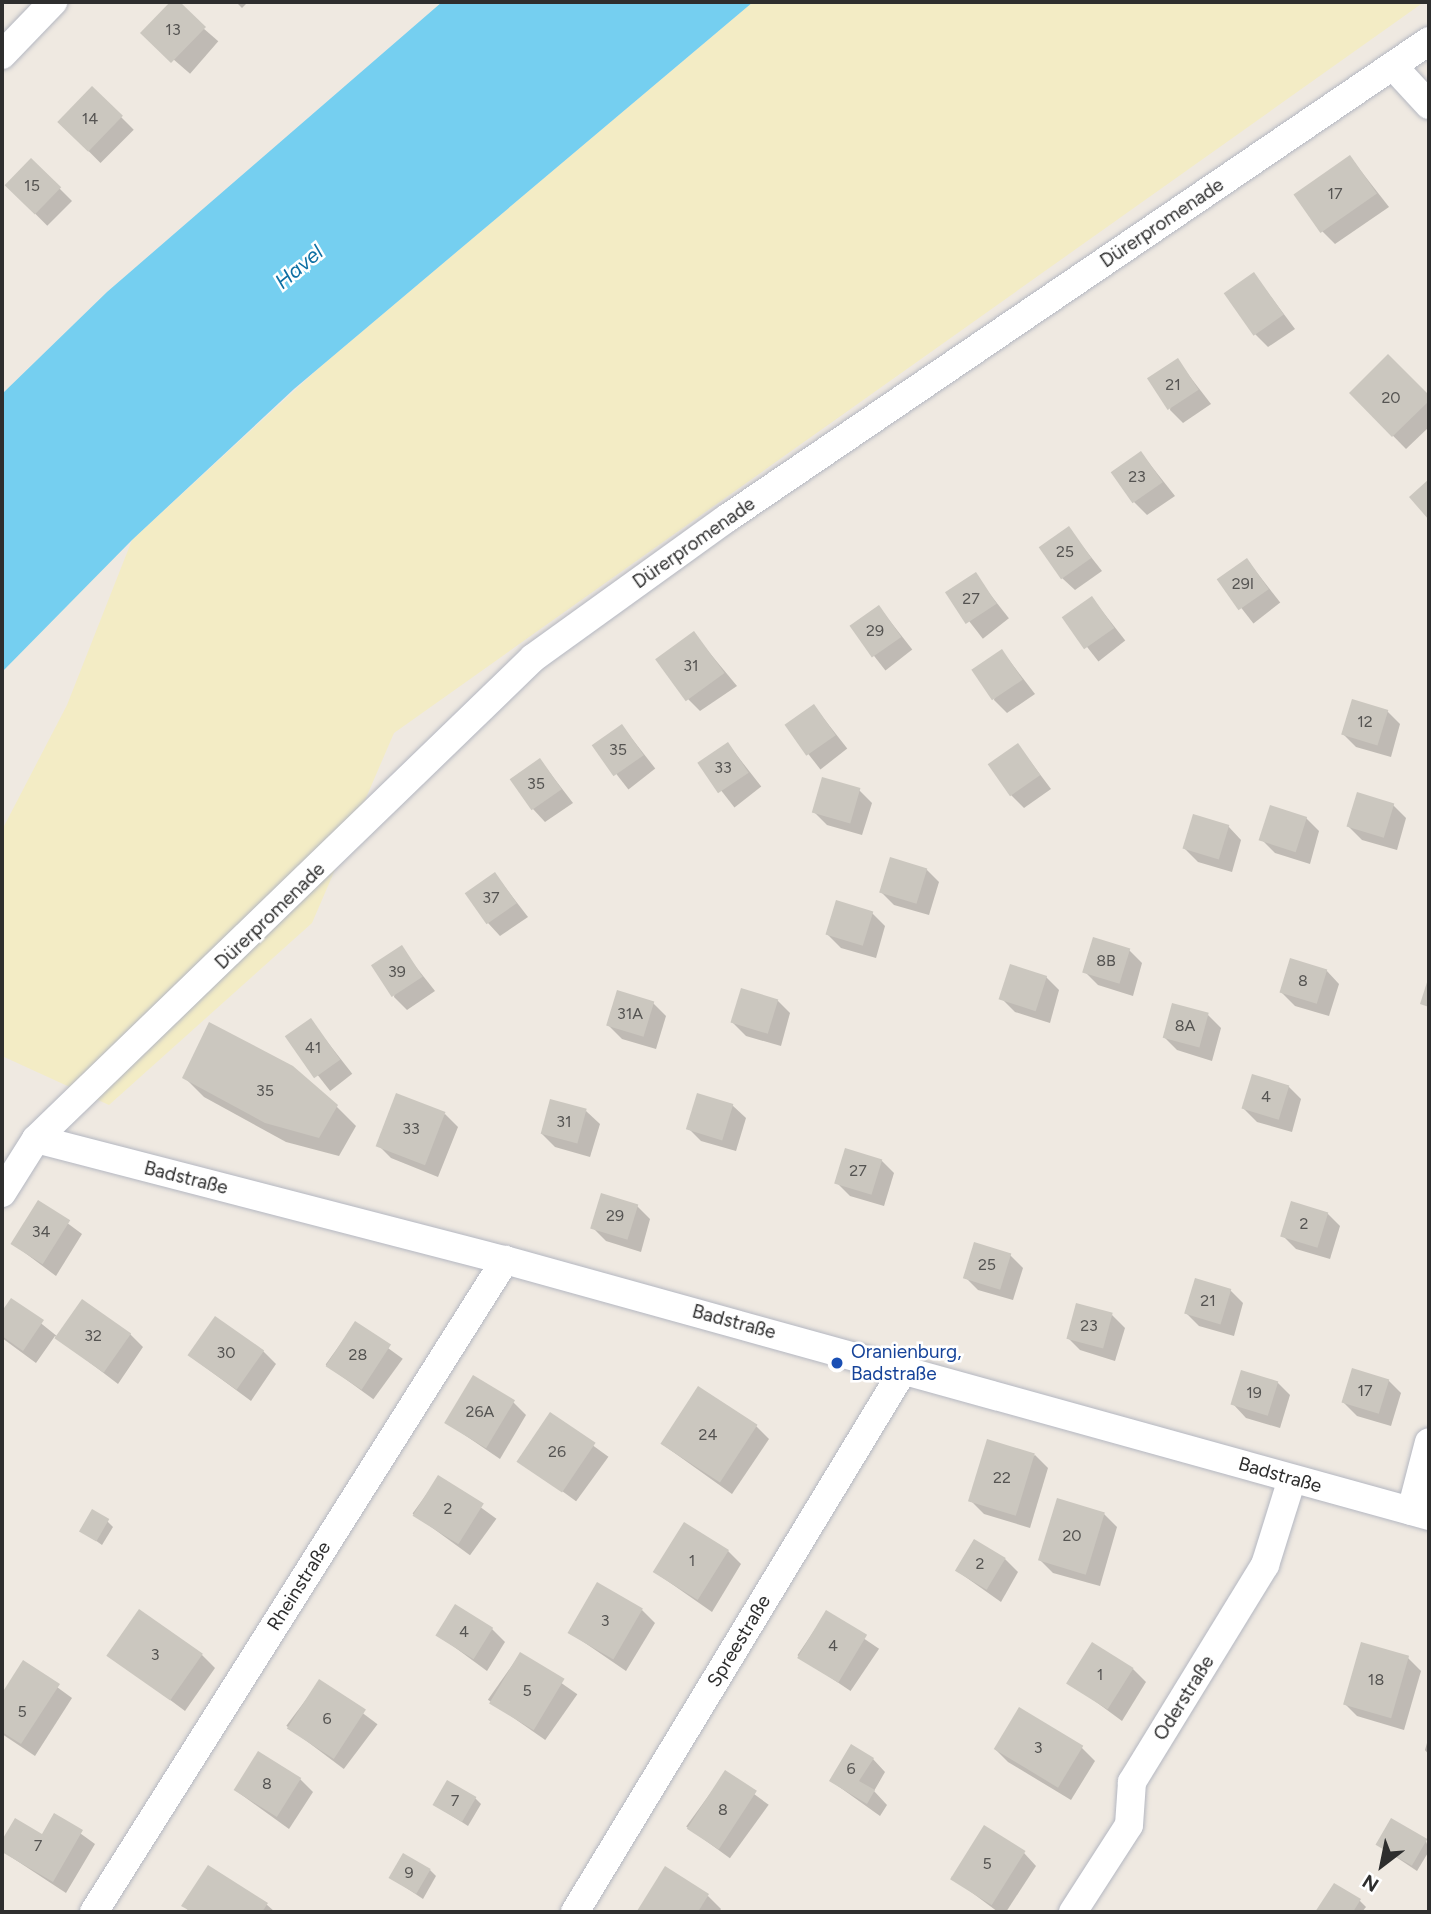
<!DOCTYPE html>
<meta charset="utf-8">
<style>
body{margin:0}
#map{position:relative;width:1431px;height:1914px;overflow:hidden;background:#efe9e1;font-family:Figtree,sans-serif}
div>[style]{position:absolute}
.sand>*{inset:0;background:#f3ecc5}
.water>*{inset:0;background:#75cff0}
.shadow>*{inset:0;background:#0003;transform-origin:0 0}
.building>*{inset:0;background:#cbc7bf;transform-origin:0 0}
.roads{filter:drop-shadow(0 0 2px #b4b7c1) drop-shadow(0 0 2px #b4b7c1)}
.minor>*{height:28px;margin:-14px;padding:0 14px;transform-origin:14px;border-radius:14px;background:#fff}
.dots>*{width:19px;height:19px;translate:-50% -50%;box-sizing:border-box;border:4px solid #fff;border-radius:50%}
span{translate:-50% -50%;white-space:nowrap;text-align:center;line-height:1.15;-webkit-text-stroke:5px #fff;paint-order:stroke}
.number-label{font-size:16px;color:#555452}
.number-label span{-webkit-text-stroke-width:0}
.street-label{font-size:19px;color:#2e2e2e}
.transit-label{font-size:19px;color:#164399}
.left{translate:0 -50%;text-align:left}
.water-label{font-size:21px;color:#0d6fa3;font-style:italic}
.frame{position:absolute;inset:0;border:4px solid #2e2e2e;pointer-events:none}
.north{position:absolute;left:1347px;top:1830px;width:70px;height:70px;-webkit-text-stroke:5px #fff;paint-order:stroke;rotate:212deg;font-size:19px;font-weight:700;line-height:28px;text-align:center;color:#2e2e2e}
.north::after{content:'';display:block;margin:auto;width:24px;height:32px;background:#2e2e2e;clip-path:polygon(50% 0,100% 100%,50% 72%,0 100%)}
</style>
<div id="map">
<div class="sand">
<div style="clip-path:polygon(753px 2px,1424px 2px,394px 733px,312px 923px,109px 1105px,2px 1056px,2px 830px,67px 705px,132px 540px,319px 368px)"></div>
</div>
<div class="water">
<div style="clip-path:polygon(442px 2px,753px 2px,294px 389px,132px 540px,2px 672px,2px 394px,107px 292px)"></div>
</div>
<div class="shadow">
<div style="left:173px;top:2px;width:60px;height:43px;rotate:41deg"></div>
<div style="clip-path:polygon(236px 2px,248px 2px,242px 8px)"></div>
<div style="left:92px;top:88px;width:59px;height:47px;rotate:45deg"></div>
<div style="clip-path:polygon(1350px 157px,1389px 207px,1335px 244px,1322px 231px)"></div>
<div style="left:31px;top:160px;width:58px;height:35px;rotate:45deg"></div>
<div style="clip-path:polygon(1254px 274px,1295px 329px,1268px 347px,1255px 334px)"></div>
<div style="clip-path:polygon(1388px 356px,1429px 397px,1429px 427px,1406px 449px,1351px 393px)"></div>
<div style="clip-path:polygon(1177px 360px,1211px 404px,1183px 423px,1170px 410px)"></div>
<div style="clip-path:polygon(1141px 453px,1175px 496px,1147px 515px,1134px 502px)"></div>
<div style="clip-path:polygon(1069px 529px,1102px 571px,1075px 590px,1062px 578px)"></div>
<div style="left:1247px;top:560px;width:54px;height:34px;rotate:52deg"></div>
<div style="left:975px;top:575px;width:55px;height:33px;rotate:52deg"></div>
<div style="left:1092px;top:598px;width:54px;height:34px;rotate:52deg"></div>
<div style="left:879px;top:607px;width:54px;height:34px;rotate:52deg"></div>
<div style="clip-path:polygon(694px 634px,737px 686px,700px 711px,687px 698px)"></div>
<div style="clip-path:polygon(1002px 651px,1035px 694px,1007px 713px,994px 700px)"></div>
<div style="left:814px;top:706px;width:54px;height:34px;rotate:52deg"></div>
<div style="clip-path:polygon(1387px 711px,1400px 724px,1391px 757px,1356px 747px,1343px 734px)"></div>
<div style="left:622px;top:726px;width:54px;height:34px;rotate:52deg"></div>
<div style="left:728px;top:744px;width:54px;height:34px;rotate:52deg"></div>
<div style="clip-path:polygon(1018px 745px,1051px 789px,1024px 808px,1011px 795px)"></div>
<div style="clip-path:polygon(540px 760px,573px 803px,545px 822px,533px 809px)"></div>
<div style="clip-path:polygon(859px 790px,872px 803px,862px 835px,827px 825px,814px 812px)"></div>
<div style="clip-path:polygon(1393px 805px,1406px 818px,1397px 850px,1362px 840px,1349px 827px)"></div>
<div style="clip-path:polygon(1306px 818px,1319px 831px,1310px 864px,1275px 853px,1262px 840px)"></div>
<div style="clip-path:polygon(1228px 826px,1241px 840px,1232px 872px,1198px 862px,1185px 849px)"></div>
<div style="clip-path:polygon(926px 869px,939px 882px,929px 915px,894px 905px,881px 892px)"></div>
<div style="clip-path:polygon(495px 874px,528px 917px,500px 936px,488px 923px)"></div>
<div style="clip-path:polygon(872px 913px,885px 926px,876px 958px,841px 948px,828px 935px)"></div>
<div style="clip-path:polygon(401px 948px,435px 991px,407px 1010px,394px 997px)"></div>
<div style="clip-path:polygon(1129px 950px,1142px 963px,1133px 996px,1098px 985px,1085px 972px)"></div>
<div style="clip-path:polygon(1326px 970px,1339px 984px,1329px 1016px,1295px 1006px,1282px 993px)"></div>
<div style="clip-path:polygon(1046px 977px,1059px 990px,1050px 1023px,1015px 1012px,1002px 999px)"></div>
<div style="clip-path:polygon(777px 1000px,790px 1013px,781px 1046px,746px 1036px,733px 1023px)"></div>
<div style="clip-path:polygon(653px 1003px,666px 1016px,656px 1049px,622px 1039px,609px 1026px)"></div>
<div style="clip-path:polygon(1208px 1015px,1221px 1028px,1212px 1061px,1177px 1050px,1164px 1037px)"></div>
<div style="left:311px;top:1021px;width:67px;height:28px;rotate:52deg"></div>
<div style="clip-path:polygon(184px 1077px,337px 1107px,356px 1126px,339px 1156px,286px 1142px,204px 1097px)"></div>
<div style="clip-path:polygon(1288px 1086px,1301px 1099px,1292px 1132px,1257px 1122px,1244px 1109px)"></div>
<div style="clip-path:polygon(552px 1101px,586px 1111px,600px 1124px,590px 1157px,555px 1147px,542px 1134px)"></div>
<div style="clip-path:polygon(732px 1105px,746px 1118px,736px 1151px,701px 1141px,688px 1128px)"></div>
<div style="clip-path:polygon(445px 1114px,458px 1127px,438px 1177px,391px 1158px,378px 1145px)"></div>
<div style="clip-path:polygon(881px 1160px,894px 1173px,884px 1206px,850px 1196px,837px 1183px)"></div>
<div style="clip-path:polygon(39px 1202px,82px 1234px,56px 1276px,13px 1244px)"></div>
<div style="clip-path:polygon(637px 1206px,650px 1219px,641px 1252px,606px 1241px,593px 1228px)"></div>
<div style="clip-path:polygon(1327px 1213px,1340px 1226px,1330px 1259px,1296px 1249px,1283px 1236px)"></div>
<div style="clip-path:polygon(1010px 1255px,1023px 1268px,1013px 1300px,978px 1290px,965px 1277px)"></div>
<div style="clip-path:polygon(1230px 1290px,1243px 1303px,1234px 1336px,1199px 1326px,1186px 1313px)"></div>
<div style="clip-path:polygon(12px 1300px,58px 1337px,130px 1334px,143px 1347px,118px 1384px,55px 1336px,36px 1363px,2px 1338px,2px 1314px)"></div>
<div style="clip-path:polygon(1112px 1315px,1125px 1328px,1115px 1361px,1080px 1350px,1067px 1337px)"></div>
<div style="left:355px;top:1324px;width:59px;height:50px;rotate:36deg"></div>
<div style="clip-path:polygon(263px 1351px,276px 1364px,251px 1401px,190px 1356px)"></div>
<div style="clip-path:polygon(1388px 1380px,1401px 1393px,1391px 1426px,1357px 1416px,1344px 1403px)"></div>
<div style="clip-path:polygon(1277px 1382px,1290px 1395px,1280px 1428px,1246px 1418px,1233px 1404px)"></div>
<div style="clip-path:polygon(513px 1402px,526px 1415px,500px 1459px,447px 1423px)"></div>
<div style="left:551px;top:1415px;width:71px;height:55px;rotate:36deg"></div>
<div style="clip-path:polygon(756px 1426px,769px 1439px,732px 1494px,662px 1444px)"></div>
<div style="clip-path:polygon(1035px 1455px,1048px 1468px,1030px 1528px,984px 1514px,971px 1501px)"></div>
<div style="left:439px;top:1477px;width:71px;height:45px;rotate:36deg"></div>
<div style="clip-path:polygon(1104px 1514px,1117px 1527px,1100px 1586px,1053px 1573px,1040px 1560px)"></div>
<div style="clip-path:polygon(107px 1521px,113px 1527px,102px 1545px,81px 1530px)"></div>
<div style="clip-path:polygon(728px 1551px,741px 1564px,712px 1612px,656px 1573px)"></div>
<div style="clip-path:polygon(1005px 1559px,1018px 1572px,1001px 1602px,957px 1571px)"></div>
<div style="clip-path:polygon(642px 1610px,655px 1623px,626px 1671px,569px 1632px)"></div>
<div style="left:826px;top:1613px;width:64px;height:51px;rotate:34deg"></div>
<div style="clip-path:polygon(492px 1629px,505px 1642px,487px 1671px,438px 1635px)"></div>
<div style="left:520px;top:1654px;width:70px;height:56px;rotate:35deg"></div>
<div style="clip-path:polygon(110px 1655px,202px 1655px,215px 1668px,185px 1711px)"></div>
<div style="clip-path:polygon(1408px 1658px,1421px 1671px,1404px 1730px,1357px 1716px,1344px 1703px)"></div>
<div style="clip-path:polygon(24px 1663px,72px 1698px,35px 1756px,2px 1734px,2px 1696px)"></div>
<div style="clip-path:polygon(1133px 1669px,1146px 1682px,1122px 1721px,1069px 1682px)"></div>
<div style="left:320px;top:1681px;width:72px;height:56px;rotate:37deg"></div>
<div style="clip-path:polygon(1429px 1736px,1429px 1755px,1425px 1750px)"></div>
<div style="clip-path:polygon(1082px 1748px,1095px 1761px,1071px 1800px,1008px 1762px,995px 1749px)"></div>
<div style="clip-path:polygon(873px 1759px,885px 1772px,874px 1791px,887px 1805px,880px 1816px,831px 1781px)"></div>
<div style="left:725px;top:1773px;width:54px;height:66px;rotate:36deg"></div>
<div style="clip-path:polygon(300px 1779px,313px 1792px,289px 1829px,235px 1790px)"></div>
<div style="clip-path:polygon(475px 1798px,481px 1804px,468px 1826px,435px 1805px)"></div>
<div style="clip-path:polygon(55px 1815px,95px 1844px,66px 1893px,2px 1851px,16px 1820px,42px 1836px)"></div>
<div style="clip-path:polygon(1426px 1841px,1429px 1851px,1417px 1871px,1378px 1845px)"></div>
<div style="clip-path:polygon(1024px 1853px,1036px 1866px,1006px 1912px,998px 1912px,951px 1877px)"></div>
<div style="clip-path:polygon(430px 1870px,436px 1876px,423px 1899px,390px 1877px)"></div>
<div style="clip-path:polygon(1334px 1885px,1360px 1901px,1366px 1907px,1362px 1912px,1317px 1912px)"></div>
<div style="clip-path:polygon(708px 1896px,721px 1909px,719px 1912px,639px 1911px)"></div>
<div style="clip-path:polygon(266px 1904px,275px 1912px,190px 1912px,183px 1905px)"></div>
</div>
<div class="building">
<div style="clip-path:polygon(170px 2px,180px 2px,206px 27px,171px 63px,140px 33px)"></div>
<div style="left:92px;top:86px;width:43px;height:50px;rotate:44deg"></div>
<div style="left:1350px;top:155px;width:47px;height:69px;rotate:55deg"></div>
<div style="left:31px;top:158px;width:42px;height:38px;rotate:44deg"></div>
<div style="left:1254px;top:272px;width:52px;height:37px;rotate:55deg"></div>
<div style="clip-path:polygon(1388px 354px,1429px 395px,1429px 401px,1392px 437px,1349px 393px)"></div>
<div style="left:1178px;top:358px;width:38px;height:37px;rotate:57deg"></div>
<div style="left:1141px;top:451px;width:38px;height:37px;rotate:55deg"></div>
<div style="clip-path:polygon(1429px 479px,1429px 520px,1409px 497px)"></div>
<div style="left:1069px;top:526px;width:39px;height:37px;rotate:55deg"></div>
<div style="left:1247px;top:558px;width:38px;height:37px;rotate:55deg"></div>
<div style="left:976px;top:572px;width:38px;height:37px;rotate:57deg"></div>
<div style="left:1092px;top:596px;width:39px;height:37px;rotate:55deg"></div>
<div style="left:879px;top:605px;width:39px;height:36px;rotate:55deg"></div>
<div style="left:694px;top:631px;width:52px;height:48px;rotate:54deg"></div>
<div style="left:1002px;top:649px;width:37px;height:37px;rotate:56deg"></div>
<div style="left:1352px;top:699px;width:38px;height:37px;rotate:17deg"></div>
<div style="left:814px;top:704px;width:38px;height:36px;rotate:55deg"></div>
<div style="left:622px;top:724px;width:38px;height:37px;rotate:55deg"></div>
<div style="left:728px;top:742px;width:37px;height:37px;rotate:56deg"></div>
<div style="left:1018px;top:743px;width:39px;height:37px;rotate:55deg"></div>
<div style="left:540px;top:758px;width:38px;height:37px;rotate:55deg"></div>
<div style="left:822px;top:777px;width:40px;height:37px;rotate:16deg"></div>
<div style="left:1357px;top:792px;width:39px;height:36px;rotate:17deg"></div>
<div style="left:1270px;top:805px;width:39px;height:37px;rotate:18deg"></div>
<div style="left:1193px;top:814px;width:38px;height:36px;rotate:17deg"></div>
<div style="left:890px;top:857px;width:39px;height:37px;rotate:17deg"></div>
<div style="left:495px;top:872px;width:38px;height:37px;rotate:55deg"></div>
<div style="left:836px;top:900px;width:39px;height:36px;rotate:17deg"></div>
<div style="left:1093px;top:937px;width:39px;height:37px;rotate:17deg"></div>
<div style="left:402px;top:945px;width:38px;height:37px;rotate:57deg"></div>
<div style="left:1290px;top:958px;width:39px;height:36px;rotate:17deg"></div>
<div style="left:1010px;top:964px;width:39px;height:37px;rotate:18deg"></div>
<div style="clip-path:polygon(1429px 976px,1429px 1007px,1420px 1004px)"></div>
<div style="left:741px;top:988px;width:39px;height:36px;rotate:17deg"></div>
<div style="left:617px;top:990px;width:39px;height:37px;rotate:17deg"></div>
<div style="left:1172px;top:1003px;width:38px;height:36px;rotate:15deg"></div>
<div style="left:311px;top:1018px;width:51px;height:32px;rotate:55deg"></div>
<div style="clip-path:polygon(209px 1022px,293px 1066px,338px 1105px,319px 1138px,265px 1123px,182px 1078px)"></div>
<div style="left:1252px;top:1074px;width:39px;height:36px;rotate:17deg"></div>
<div style="left:396px;top:1093px;width:53px;height:57px;rotate:21deg"></div>
<div style="left:697px;top:1093px;width:38px;height:38px;rotate:17deg"></div>
<div style="left:550px;top:1099px;width:38px;height:36px;rotate:15deg"></div>
<div style="left:845px;top:1148px;width:39px;height:37px;rotate:17deg"></div>
<div style="left:601px;top:1193px;width:39px;height:37px;rotate:17deg"></div>
<div style="left:38px;top:1200px;width:38px;height:52px;rotate:32deg"></div>
<div style="left:1291px;top:1201px;width:39px;height:37px;rotate:17deg"></div>
<div style="left:974px;top:1242px;width:39px;height:38px;rotate:17deg"></div>
<div style="left:1195px;top:1278px;width:38px;height:37px;rotate:17deg"></div>
<div style="clip-path:polygon(11px 1298px,44px 1320px,23px 1351px,2px 1336px,2px 1311px)"></div>
<div style="left:82px;top:1299px;width:60px;height:48px;rotate:35deg"></div>
<div style="left:1076px;top:1303px;width:38px;height:37px;rotate:15deg"></div>
<div style="left:215px;top:1316px;width:60px;height:48px;rotate:35deg"></div>
<div style="left:355px;top:1321px;width:43px;height:54px;rotate:33deg"></div>
<div style="left:1352px;top:1368px;width:39px;height:36px;rotate:17deg"></div>
<div style="left:1241px;top:1370px;width:39px;height:36px;rotate:17deg"></div>
<div style="left:473px;top:1375px;width:49px;height:56px;rotate:31deg"></div>
<div style="left:698px;top:1386px;width:71px;height:69px;rotate:33deg"></div>
<div style="left:550px;top:1412px;width:55px;height:60px;rotate:34deg"></div>
<div style="left:987px;top:1439px;width:50px;height:65px;rotate:17deg"></div>
<div style="left:438px;top:1475px;width:54px;height:48px;rotate:32deg"></div>
<div style="left:1057px;top:1498px;width:50px;height:65px;rotate:17deg"></div>
<div style="left:92px;top:1509px;width:20px;height:26px;rotate:30deg"></div>
<div style="left:684px;top:1522px;width:53px;height:59px;rotate:32deg"></div>
<div style="left:974px;top:1539px;width:37px;height:37px;rotate:31deg"></div>
<div style="left:597px;top:1582px;width:53px;height:59px;rotate:30deg"></div>
<div style="left:455px;top:1604px;width:45px;height:37px;rotate:32deg"></div>
<div style="left:139px;top:1609px;width:78px;height:57px;rotate:35deg"></div>
<div style="left:826px;top:1610px;width:48px;height:56px;rotate:31deg"></div>
<div style="left:1092px;top:1642px;width:49px;height:49px;rotate:32deg"></div>
<div style="left:1361px;top:1642px;width:50px;height:65px;rotate:16deg"></div>
<div style="left:520px;top:1652px;width:52px;height:60px;rotate:31deg"></div>
<div style="clip-path:polygon(23px 1660px,60px 1684px,21px 1744px,2px 1732px,2px 1693px)"></div>
<div style="left:319px;top:1679px;width:56px;height:59px;rotate:33deg"></div>
<div style="left:1019px;top:1707px;width:75px;height:49px;rotate:31deg"></div>
<div style="clip-path:polygon(851px 1744px,874px 1758px,859px 1781px,875px 1790px,867px 1804px,829px 1781px)"></div>
<div style="left:258px;top:1751px;width:51px;height:46px;rotate:32deg"></div>
<div style="left:725px;top:1770px;width:38px;height:70px;rotate:33deg"></div>
<div style="left:447px;top:1780px;width:34px;height:29px;rotate:30deg"></div>
<div style="clip-path:polygon(54px 1813px,83px 1830px,53px 1882px,2px 1852px,2px 1840px,15px 1818px,42px 1834px)"></div>
<div style="left:1391px;top:1818px;width:42px;height:31px;rotate:30deg"></div>
<div style="left:984px;top:1825px;width:49px;height:64px;rotate:32deg"></div>
<div style="left:403px;top:1853px;width:32px;height:29px;rotate:30deg"></div>
<div style="clip-path:polygon(208px 1865px,268px 1903px,262px 1912px,192px 1912px,181px 1906px)"></div>
<div style="clip-path:polygon(665px 1866px,709px 1894px,698px 1912px,637px 1911px)"></div>
<div style="clip-path:polygon(1334px 1883px,1361px 1899px,1353px 1912px,1315px 1912px)"></div>
</div>
<div class="roads">
<div class="minor">
<div style="left:2px;top:55px;width:74px;rotate:-46.1deg"></div>
<div style="left:1393px;top:66px;width:53px;rotate:47.3deg"></div>
<div style="left:36px;top:1139px;width:484px;rotate:14.5deg"></div>
<div style="left:505px;top:1260px;width:959px;rotate:15.49deg"></div>
<div style="left:2px;top:1193px;width:64px;rotate:-57.8deg"></div>
<div style="left:36px;top:1139px;width:692px;rotate:-44.06deg"></div>
<div style="left:533px;top:658px;width:238px;rotate:-35.8deg"></div>
<div style="left:726px;top:519px;width:850px;rotate:-34.21deg"></div>
<div style="left:1411px;top:1511px;width:71px;rotate:-75.4deg"></div>
<div style="left:94px;top:1912px;width:771px;rotate:-57.77deg"></div>
<div style="left:575px;top:1912px;width:635px;rotate:-58.79deg"></div>
<div style="left:1073px;top:1912px;width:103px;rotate:-57.2deg"></div>
<div style="left:1129px;top:1825px;width:43px;rotate:-86deg"></div>
<div style="left:1132px;top:1782px;width:255px;rotate:-58.5deg"></div>
<div style="left:1265px;top:1565px;width:90px;rotate:-72.6deg"></div>
</div>
</div>
<div class="dots">
<div style="left:837px;top:1363px;background:#1a4fb4"></div>
</div>
<div class="number-label">
<span style="left:173px;top:30px">13</span>
<span style="left:90px;top:119px">14</span>
<span style="left:32px;top:186px">15</span>
<span style="left:1335px;top:194px">17</span>
<span style="left:1173px;top:385px">21</span>
<span style="left:1391px;top:398px">20</span>
<span style="left:1137px;top:477px">23</span>
<span style="left:1065px;top:552px">25</span>
<span style="left:1243px;top:584px">29I</span>
<span style="left:971px;top:599px">27</span>
<span style="left:875px;top:631px">29</span>
<span style="left:691px;top:666px">31</span>
<span style="left:1365px;top:722px">12</span>
<span style="left:618px;top:750px">35</span>
<span style="left:723px;top:768px">33</span>
<span style="left:536px;top:784px">35</span>
<span style="left:491px;top:898px">37</span>
<span style="left:1106px;top:961px">8B</span>
<span style="left:397px;top:972px">39</span>
<span style="left:1303px;top:981px">8</span>
<span style="left:630px;top:1014px">31A</span>
<span style="left:1185px;top:1026px">8A</span>
<span style="left:313px;top:1048px">41</span>
<span style="left:265px;top:1091px">35</span>
<span style="left:1266px;top:1097px">4</span>
<span style="left:564px;top:1122px">31</span>
<span style="left:411px;top:1129px">33</span>
<span style="left:858px;top:1171px">27</span>
<span style="left:615px;top:1216px">29</span>
<span style="left:1304px;top:1224px">2</span>
<span style="left:41px;top:1232px">34</span>
<span style="left:987px;top:1265px">25</span>
<span style="left:1208px;top:1301px">21</span>
<span style="left:1089px;top:1326px">23</span>
<span style="left:93px;top:1336px">32</span>
<span style="left:226px;top:1353px">30</span>
<span style="left:358px;top:1355px">28</span>
<span style="left:1365px;top:1391px">17</span>
<span style="left:1254px;top:1393px">19</span>
<span style="left:480px;top:1412px">26A</span>
<span style="left:708px;top:1435px">24</span>
<span style="left:557px;top:1452px">26</span>
<span style="left:1002px;top:1478px">22</span>
<span style="left:448px;top:1509px">2</span>
<span style="left:1072px;top:1536px">20</span>
<span style="left:692px;top:1561px">1</span>
<span style="left:980px;top:1564px">2</span>
<span style="left:605px;top:1621px">3</span>
<span style="left:464px;top:1632px">4</span>
<span style="left:833px;top:1646px">4</span>
<span style="left:155px;top:1655px">3</span>
<span style="left:1100px;top:1675px">1</span>
<span style="left:1376px;top:1680px">18</span>
<span style="left:527px;top:1691px">5</span>
<span style="left:22px;top:1712px">5</span>
<span style="left:327px;top:1719px">6</span>
<span style="left:1038px;top:1748px">3</span>
<span style="left:851px;top:1769px">6</span>
<span style="left:267px;top:1784px">8</span>
<span style="left:455px;top:1801px">7</span>
<span style="left:723px;top:1810px">8</span>
<span style="left:38px;top:1846px">7</span>
<span style="left:987px;top:1864px">5</span>
<span style="left:409px;top:1873px">9</span>
</div>
<div class="street-label">
<span style="left:1162px;top:223px;rotate:-34deg">Dürerpromenade</span>
<span style="left:694px;top:543px;rotate:-35deg">Dürerpromenade</span>
<span style="left:270px;top:916px;rotate:-44deg">Dürerpromenade</span>
<span style="left:186px;top:1178px;rotate:14deg">Badstraße</span>
<span style="left:734px;top:1322px;rotate:15deg">Badstraße</span>
<span style="left:1280px;top:1475px;rotate:16deg">Badstraße</span>
<span style="left:299px;top:1586px;rotate:-58deg">Rheinstraße</span>
<span style="left:739px;top:1641px;rotate:-59deg">Spreestraße</span>
<span style="left:1184px;top:1698px;rotate:-58deg">Oderstraße</span>
</div>
<div class="transit-label">
<span class="left" style="left:851px;top:1363px">Oranienburg,<br>Badstraße</span>
</div>
<div class="water-label">
<span style="left:299px;top:267px;rotate:-40deg">Havel</span>
</div>
<div class="frame"></div>
<div class="north">N</div>
</div>
